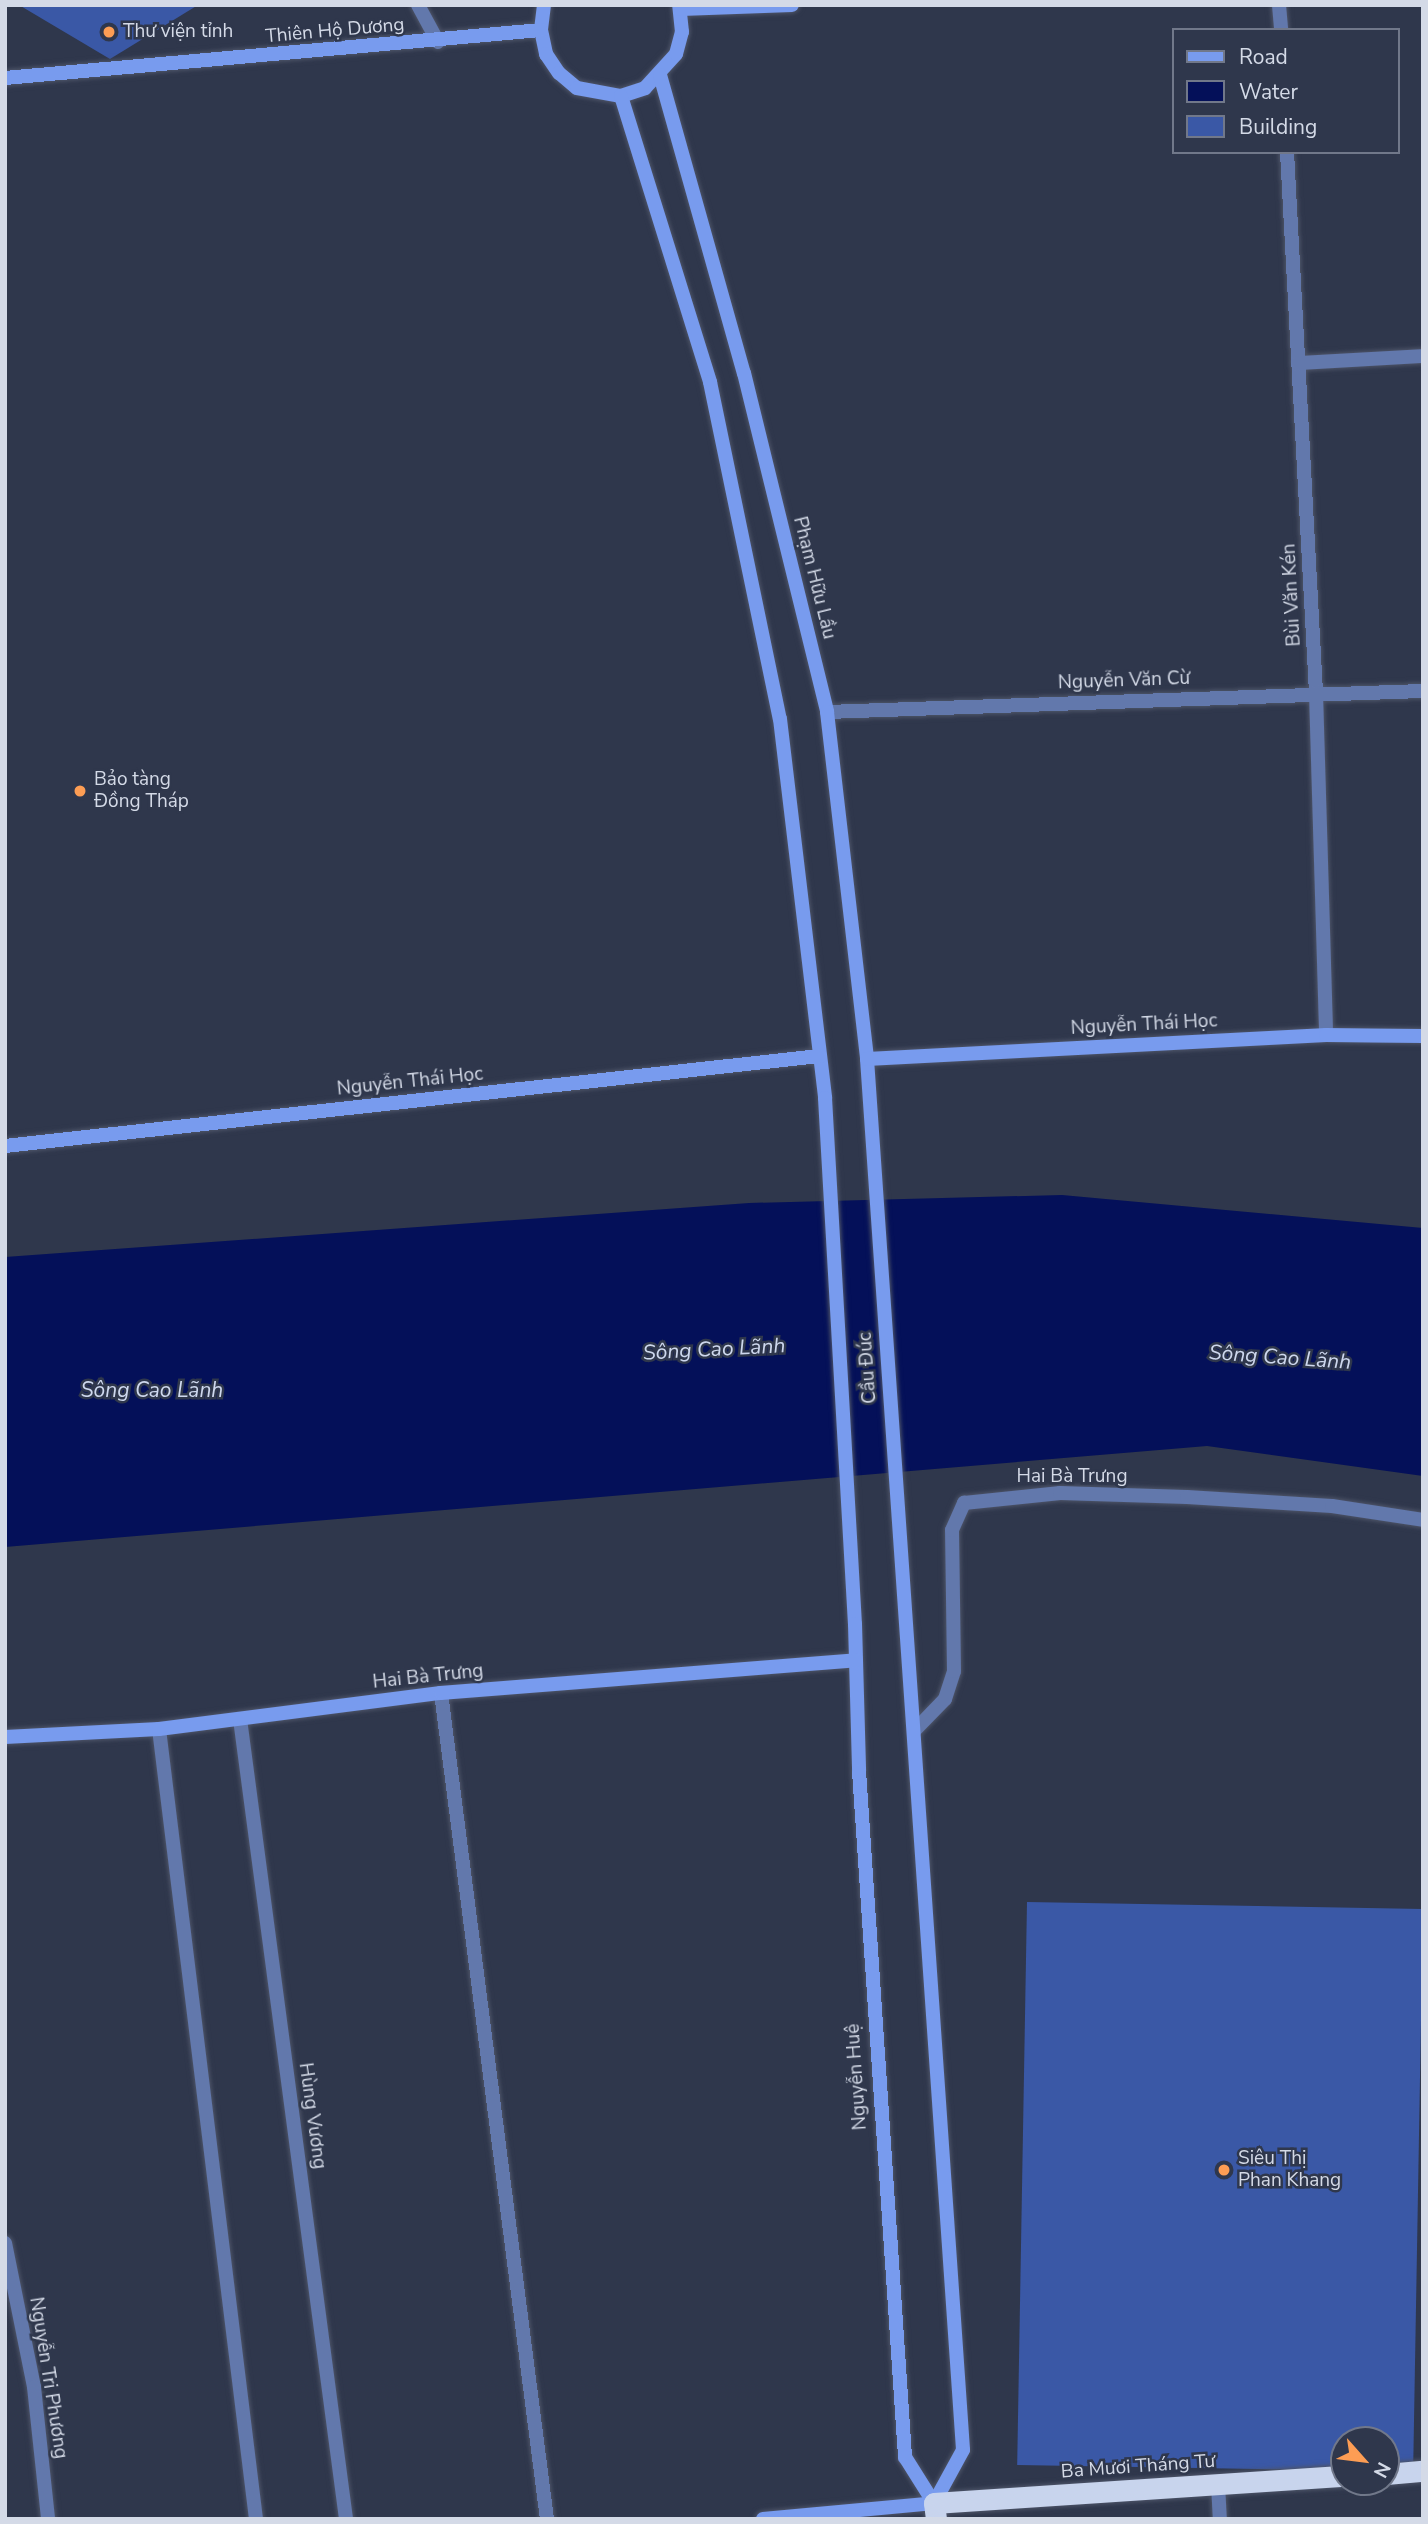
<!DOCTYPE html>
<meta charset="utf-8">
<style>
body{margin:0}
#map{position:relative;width:1428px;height:2524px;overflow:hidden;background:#2f374c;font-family:"Nunito Sans",sans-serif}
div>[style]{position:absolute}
.water>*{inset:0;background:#041059}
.building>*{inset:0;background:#3a58a6;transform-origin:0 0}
.roads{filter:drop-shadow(0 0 2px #4d5468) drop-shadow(0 0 2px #4d5468)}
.lane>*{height:14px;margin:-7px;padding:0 7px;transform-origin:7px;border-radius:7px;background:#6278ac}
.street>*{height:14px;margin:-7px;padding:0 7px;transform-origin:7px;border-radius:7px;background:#6278ac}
.secondary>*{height:14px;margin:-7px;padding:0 7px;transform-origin:7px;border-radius:7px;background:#789bee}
.highway>*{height:21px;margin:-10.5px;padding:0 10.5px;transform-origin:10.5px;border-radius:10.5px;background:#c8d4ed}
.dots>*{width:19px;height:19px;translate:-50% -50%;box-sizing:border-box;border:4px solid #2f374c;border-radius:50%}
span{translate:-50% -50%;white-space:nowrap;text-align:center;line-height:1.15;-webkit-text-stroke:5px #2f374c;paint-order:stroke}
.street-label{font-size:19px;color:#d4dae7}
.poi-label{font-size:19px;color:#d4dae7}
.left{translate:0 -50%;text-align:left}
.water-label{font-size:21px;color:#ced8ee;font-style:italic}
.frame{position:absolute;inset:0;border:7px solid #d4dae7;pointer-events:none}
.legend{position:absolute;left:1172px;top:28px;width:228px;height:126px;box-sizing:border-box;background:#2f374c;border:2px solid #71788a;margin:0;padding:9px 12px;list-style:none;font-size:21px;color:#d4dae7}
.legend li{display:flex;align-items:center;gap:14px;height:35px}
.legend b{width:35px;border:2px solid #71788a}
.north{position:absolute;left:1330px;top:2426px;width:70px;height:70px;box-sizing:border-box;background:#2f374c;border:2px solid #71788a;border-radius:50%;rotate:118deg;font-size:19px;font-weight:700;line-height:28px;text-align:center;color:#d4dae7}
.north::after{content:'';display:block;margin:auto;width:24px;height:32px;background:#fd9d54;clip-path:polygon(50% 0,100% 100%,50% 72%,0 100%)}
</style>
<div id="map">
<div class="water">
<div style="clip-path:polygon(1062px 1195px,1423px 1228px,1423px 1476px,1207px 1446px,5px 1547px,5px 1257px,749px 1203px)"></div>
</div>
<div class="building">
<div style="clip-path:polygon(19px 5px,198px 5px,110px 59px)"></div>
<div style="left:1027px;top:1902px;width:396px;height:563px;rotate:1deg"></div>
</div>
<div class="roads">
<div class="lane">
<div style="left:441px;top:1693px;width:833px;rotate:82.69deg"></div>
</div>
<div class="street">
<div style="left:418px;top:5px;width:42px;rotate:61.6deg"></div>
<div style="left:1279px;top:5px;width:25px;rotate:85deg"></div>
<div style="left:1287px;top:152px;width:542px;rotate:86.93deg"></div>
<div style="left:1316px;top:693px;width:342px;rotate:88.3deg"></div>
<div style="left:1298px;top:363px;width:125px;rotate:-3.2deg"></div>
<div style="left:827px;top:712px;width:596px;rotate:-2.02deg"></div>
<div style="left:240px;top:1719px;width:807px;rotate:82.45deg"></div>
<div style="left:159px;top:1729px;width:796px;rotate:83deg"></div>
<div style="left:915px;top:1730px;width:43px;rotate:-45.9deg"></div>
<div style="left:945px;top:1699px;width:29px;rotate:-72deg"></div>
<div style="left:954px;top:1671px;width:141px;rotate:-90.8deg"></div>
<div style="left:952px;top:1530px;width:30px;rotate:-66deg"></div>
<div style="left:964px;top:1503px;width:97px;rotate:-5.9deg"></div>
<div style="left:1060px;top:1493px;width:127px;rotate:1.8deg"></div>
<div style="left:1187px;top:1497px;width:145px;rotate:3.6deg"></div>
<div style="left:1332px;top:1506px;width:92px;rotate:8.7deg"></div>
<div style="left:5px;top:2243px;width:147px;rotate:78.6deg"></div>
<div style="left:34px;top:2387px;width:133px;rotate:83.9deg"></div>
<div style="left:1218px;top:2484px;width:35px;rotate:87deg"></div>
</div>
<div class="secondary">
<div style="left:544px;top:5px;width:25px;rotate:97deg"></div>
<div style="left:541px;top:30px;width:25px;rotate:78deg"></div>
<div style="left:546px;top:54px;width:23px;rotate:56deg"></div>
<div style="left:559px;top:73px;width:23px;rotate:40deg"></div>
<div style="left:577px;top:88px;width:45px;rotate:10.3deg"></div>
<div style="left:621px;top:96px;width:25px;rotate:-18deg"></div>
<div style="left:645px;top:88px;width:46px;rotate:-47.6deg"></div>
<div style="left:676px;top:54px;width:23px;rotate:-75deg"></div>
<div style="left:682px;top:32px;width:27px;rotate:-96deg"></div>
<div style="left:681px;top:9px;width:111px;rotate:-2.1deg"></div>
<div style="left:660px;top:75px;width:310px;rotate:74.3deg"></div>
<div style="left:744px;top:373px;width:349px;rotate:76.2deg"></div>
<div style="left:827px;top:712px;width:349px;rotate:83.4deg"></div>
<div style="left:867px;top:1059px;width:1394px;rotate:86.05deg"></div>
<div style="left:963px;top:2450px;width:60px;rotate:118.7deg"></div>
<div style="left:5px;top:78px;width:538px;rotate:-5.12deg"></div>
<div style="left:621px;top:96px;width:300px;rotate:72.7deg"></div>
<div style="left:710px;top:382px;width:344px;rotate:78.3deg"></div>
<div style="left:780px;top:719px;width:382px;rotate:83.2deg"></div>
<div style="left:825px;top:1098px;width:527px;rotate:86.74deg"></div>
<div style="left:855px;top:1624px;width:147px;rotate:88.4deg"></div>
<div style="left:859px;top:1771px;width:688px;rotate:86.16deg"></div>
<div style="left:905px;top:2457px;width:54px;rotate:57.8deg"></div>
<div style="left:867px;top:1059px;width:460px;rotate:-3deg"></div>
<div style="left:1326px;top:1035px;width:97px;rotate:0.6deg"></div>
<div style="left:5px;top:1146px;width:819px;rotate:-6.31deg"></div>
<div style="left:5px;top:1737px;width:154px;rotate:-3deg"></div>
<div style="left:159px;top:1729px;width:284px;rotate:-7.3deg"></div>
<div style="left:441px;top:1693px;width:416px;rotate:-4.5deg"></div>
<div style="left:763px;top:2519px;width:172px;rotate:-5.3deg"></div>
</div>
<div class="highway">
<div style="left:1386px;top:2474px;width:37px;rotate:-5deg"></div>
<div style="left:936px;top:2519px;width:16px;rotate:-97deg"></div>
<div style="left:934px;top:2503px;width:411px;rotate:-3.8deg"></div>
</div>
</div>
<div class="dots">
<div style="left:109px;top:32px;background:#fd9d54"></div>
<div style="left:80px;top:791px;background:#fd9d54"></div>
<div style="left:1224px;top:2170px;background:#fd9d54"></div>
</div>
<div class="street-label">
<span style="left:335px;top:31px;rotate:-5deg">Thiên Hộ Dương</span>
<span style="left:814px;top:578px;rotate:76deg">Phạm Hữu Lầu</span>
<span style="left:1292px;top:595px;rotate:-93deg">Bùi Văn Kén</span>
<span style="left:1124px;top:681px;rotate:-2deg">Nguyễn Văn Cừ</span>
<span style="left:1144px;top:1025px;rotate:-3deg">Nguyễn Thái Học</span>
<span style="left:410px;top:1082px;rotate:-6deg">Nguyễn Thái Học</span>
<span style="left:868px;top:1368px;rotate:-94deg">Cầu Đúc</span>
<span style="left:1072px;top:1477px">Hai Bà Trưng</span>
<span style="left:428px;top:1677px;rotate:-6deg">Hai Bà Trưng</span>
<span style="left:857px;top:2077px;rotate:-94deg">Nguyễn Huệ</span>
<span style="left:312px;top:2116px;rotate:82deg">Hùng Vương</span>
<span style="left:48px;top:2378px;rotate:81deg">Nguyễn Tri Phương</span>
<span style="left:1138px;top:2467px;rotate:-4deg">Ba Mươi Tháng Tư</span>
</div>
<div class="poi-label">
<span class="left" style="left:123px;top:32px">Thư viện tỉnh</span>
<span class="left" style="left:94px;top:791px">Bảo tàng<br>Đồng Tháp</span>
<span class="left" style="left:1238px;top:2170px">Siêu Thị<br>Phan Khang</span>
</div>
<div class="water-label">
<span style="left:714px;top:1349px;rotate:-3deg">Sông Cao Lãnh</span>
<span style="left:1280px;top:1357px;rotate:4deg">Sông Cao Lãnh</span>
<span style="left:152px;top:1390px">Sông Cao Lãnh</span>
</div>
<div class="frame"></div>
<ul class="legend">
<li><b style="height:9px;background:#789bee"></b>Road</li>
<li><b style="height:19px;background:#041059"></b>Water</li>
<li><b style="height:19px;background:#3a58a6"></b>Building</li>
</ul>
<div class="north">N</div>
</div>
